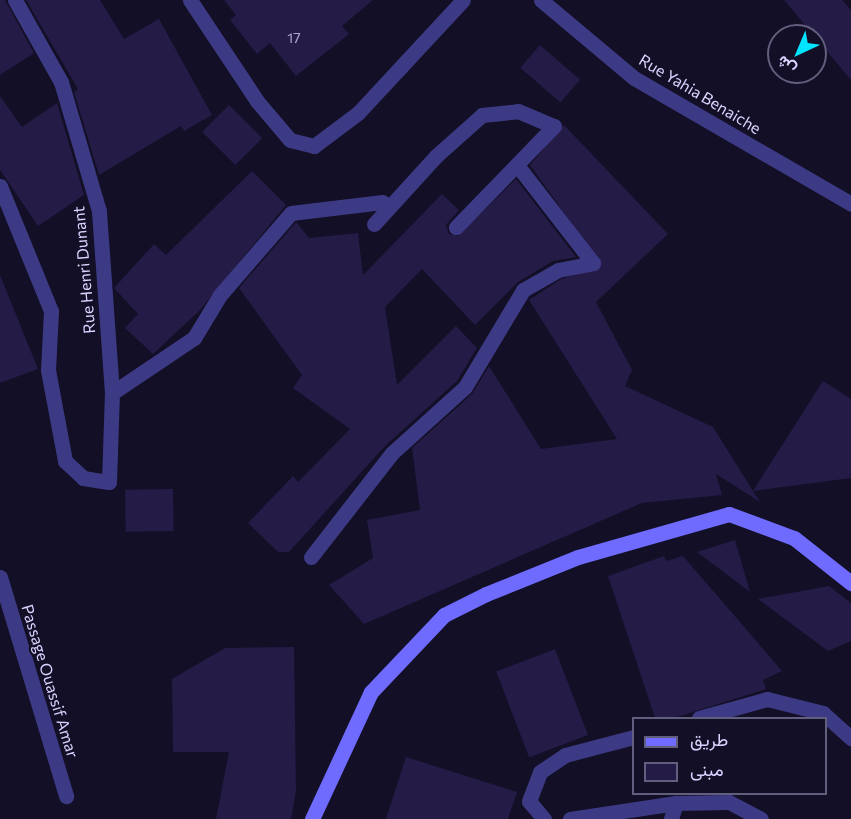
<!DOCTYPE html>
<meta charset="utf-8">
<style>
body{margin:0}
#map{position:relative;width:851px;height:819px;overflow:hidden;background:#130f26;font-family:Commissioner,Vazirmatn,sans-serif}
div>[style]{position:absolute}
.building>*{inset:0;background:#241b47;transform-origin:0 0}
.pedestrian>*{height:15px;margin:-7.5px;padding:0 7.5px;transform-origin:7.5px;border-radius:7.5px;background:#3d3a85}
.minor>*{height:15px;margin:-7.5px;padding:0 7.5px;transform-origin:7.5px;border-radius:7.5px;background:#3d3a85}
.secondary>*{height:15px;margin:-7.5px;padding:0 7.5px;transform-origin:7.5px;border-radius:7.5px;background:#6f6bff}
span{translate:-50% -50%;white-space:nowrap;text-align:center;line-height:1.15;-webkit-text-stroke:4.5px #130f26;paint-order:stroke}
.number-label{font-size:14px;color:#aca6d1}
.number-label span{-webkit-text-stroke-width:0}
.street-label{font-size:16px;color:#d9d4ff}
.legend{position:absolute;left:632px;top:717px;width:195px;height:78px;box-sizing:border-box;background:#130f26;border:2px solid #625e7d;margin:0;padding:8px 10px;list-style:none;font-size:18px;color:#d9d4ff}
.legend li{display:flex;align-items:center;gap:12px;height:30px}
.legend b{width:30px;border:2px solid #625e7d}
.north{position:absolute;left:767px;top:24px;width:60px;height:60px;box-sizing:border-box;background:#130f26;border:2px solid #625e7d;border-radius:50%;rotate:224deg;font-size:16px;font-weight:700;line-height:24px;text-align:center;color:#d9d4ff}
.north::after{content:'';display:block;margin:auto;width:21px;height:27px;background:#00e5ff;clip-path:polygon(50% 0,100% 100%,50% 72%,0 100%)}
</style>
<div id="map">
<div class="building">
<div style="clip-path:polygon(0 0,5px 0,34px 53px,0 75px)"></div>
<div style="clip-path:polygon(26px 0,100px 0,124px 39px,159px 19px,212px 115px,184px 131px,181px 126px,99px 175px,74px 92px,78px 89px)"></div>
<div style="clip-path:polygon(224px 0,373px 0,342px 26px,349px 34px,296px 76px,270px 43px,257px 54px,230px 20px,236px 15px)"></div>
<div style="clip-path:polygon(784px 0,842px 0,851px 10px,851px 80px)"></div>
<div style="left:540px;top:45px;width:53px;height:30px;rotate:41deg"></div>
<div style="clip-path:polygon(0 96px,22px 127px,57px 103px,84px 195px,38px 226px,0 170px)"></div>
<div style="left:229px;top:105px;width:47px;height:38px;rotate:45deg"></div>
<div style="clip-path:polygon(564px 125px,668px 234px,596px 302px,632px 370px,625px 386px,713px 427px,753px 491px,823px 381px,851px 399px,851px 478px,753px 491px,760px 502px,716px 474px,722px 495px,642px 503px,364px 624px,329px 585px,373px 558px,367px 520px,420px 510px,412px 448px,472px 394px,489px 366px,541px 449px,617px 439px,529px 300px,561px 279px,602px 266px,530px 165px)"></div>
<div style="clip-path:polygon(252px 171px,286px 205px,199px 311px,153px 354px,125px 328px,138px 314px,114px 288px,154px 244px,166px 255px)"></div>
<div style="clip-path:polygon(516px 179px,576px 257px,553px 261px,518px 282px,475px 325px,422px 269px,385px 307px,397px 385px,456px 326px,477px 348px,457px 381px,385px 446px,289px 552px,278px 552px,248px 523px,293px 476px,298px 482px,350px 429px,293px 388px,302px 375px,239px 288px,296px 222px,309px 238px,358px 233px,363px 275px,442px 194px,459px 210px,446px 225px,449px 234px,458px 236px)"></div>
<div style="clip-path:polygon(0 275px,38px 369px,0 383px)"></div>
<div style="left:173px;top:489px;width:42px;height:48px;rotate:89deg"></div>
<div style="clip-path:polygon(735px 540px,750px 592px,697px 552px)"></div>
<div style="clip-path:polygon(664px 556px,666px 561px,683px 556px,782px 671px,763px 680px,766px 689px,674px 718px,655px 718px,608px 576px)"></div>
<div style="clip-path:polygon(829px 586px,851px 603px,851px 641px,828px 651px,758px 599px)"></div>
<div style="clip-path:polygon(294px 647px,296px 791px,291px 819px,216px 819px,229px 752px,173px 752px,172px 679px,225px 648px)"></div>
<div style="left:555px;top:649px;width:92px;height:63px;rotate:69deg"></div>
<div style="clip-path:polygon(406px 757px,517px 792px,508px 819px,386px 819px)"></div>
</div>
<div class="pedestrian">
<div style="left:374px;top:224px;width:92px;rotate:-47.6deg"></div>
<div style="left:436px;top:156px;width:62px;rotate:-41.7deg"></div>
<div style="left:482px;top:115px;width:36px;rotate:-6deg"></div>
<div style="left:518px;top:111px;width:39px;rotate:23deg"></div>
<div style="left:554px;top:126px;width:141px;rotate:134.1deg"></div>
<div style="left:311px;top:557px;width:132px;rotate:-52.1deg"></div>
<div style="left:392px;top:453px;width:98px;rotate:-42.1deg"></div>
<div style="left:465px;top:387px;width:113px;rotate:-59.1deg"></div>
<div style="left:523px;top:290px;width:40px;rotate:-29.7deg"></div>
<div style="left:558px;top:270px;width:36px;rotate:-11deg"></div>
<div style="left:593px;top:263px;width:124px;rotate:-127.8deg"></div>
</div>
<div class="minor">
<div style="left:190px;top:0;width:121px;rotate:56.4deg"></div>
<div style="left:257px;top:101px;width:51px;rotate:49.8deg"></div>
<div style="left:290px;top:140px;width:25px;rotate:14deg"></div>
<div style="left:314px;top:146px;width:55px;rotate:-36.9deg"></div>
<div style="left:358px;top:113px;width:154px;rotate:-47.1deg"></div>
<div style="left:541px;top:0;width:121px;rotate:40deg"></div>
<div style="left:634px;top:78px;width:251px;rotate:30.1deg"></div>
<div style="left:0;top:186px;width:135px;rotate:67.8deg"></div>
<div style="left:51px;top:311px;width:59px;rotate:92.9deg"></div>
<div style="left:48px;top:370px;width:93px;rotate:79.4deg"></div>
<div style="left:65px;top:461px;width:25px;rotate:43deg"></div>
<div style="left:83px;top:478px;width:26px;rotate:9deg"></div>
<div style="left:109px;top:482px;width:89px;rotate:-88.1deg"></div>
<div style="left:112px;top:393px;width:182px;rotate:-94.1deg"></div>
<div style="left:99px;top:211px;width:134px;rotate:-106.4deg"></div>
<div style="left:61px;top:82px;width:94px;rotate:-119.3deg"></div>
<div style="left:112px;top:393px;width:99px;rotate:-33.9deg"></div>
<div style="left:194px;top:338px;width:50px;rotate:-58.8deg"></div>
<div style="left:220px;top:295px;width:108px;rotate:-49.1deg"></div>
<div style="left:291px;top:213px;width:92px;rotate:-6.9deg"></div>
<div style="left:0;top:577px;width:229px;rotate:73.2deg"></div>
<div style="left:699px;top:718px;width:71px;rotate:-15.6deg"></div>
<div style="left:767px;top:699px;width:58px;rotate:14deg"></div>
<div style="left:823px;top:713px;width:38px;rotate:42deg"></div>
<div style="left:544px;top:819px;width:23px;rotate:-130deg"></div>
<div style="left:529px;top:801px;width:31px;rotate:-69deg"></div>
<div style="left:540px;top:772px;width:30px;rotate:-34deg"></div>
<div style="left:565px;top:755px;width:71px;rotate:-14.6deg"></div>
<div style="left:570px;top:819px;width:107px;rotate:-8.6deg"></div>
<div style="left:676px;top:803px;width:53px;rotate:-1.1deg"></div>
<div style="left:729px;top:802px;width:36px;rotate:28deg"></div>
<div style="left:671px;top:819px;width:17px;rotate:-73deg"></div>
</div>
<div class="secondary">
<div style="left:312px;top:819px;width:140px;rotate:-65.1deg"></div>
<div style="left:371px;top:692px;width:106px;rotate:-46.5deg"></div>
<div style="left:444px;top:615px;width:47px;rotate:-26.6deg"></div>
<div style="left:486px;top:594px;width:99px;rotate:-21.9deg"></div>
<div style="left:578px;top:557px;width:157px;rotate:-15.9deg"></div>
<div style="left:729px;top:514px;width:69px;rotate:20.3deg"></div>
<div style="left:794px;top:538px;width:73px;rotate:38.3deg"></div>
</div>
<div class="number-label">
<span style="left:294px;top:38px">17</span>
</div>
<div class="street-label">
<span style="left:700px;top:94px;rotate:31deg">Rue Yahia Benaiche</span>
<span style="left:84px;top:270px;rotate:-95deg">Rue Henri Dunant</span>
<span style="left:50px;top:681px;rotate:73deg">Passage Ouassif Amar</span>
</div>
<ul class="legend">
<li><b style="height:8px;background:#6f6bff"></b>طريق</li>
<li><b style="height:16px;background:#241b47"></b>مبنى</li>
</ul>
<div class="north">ش</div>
</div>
